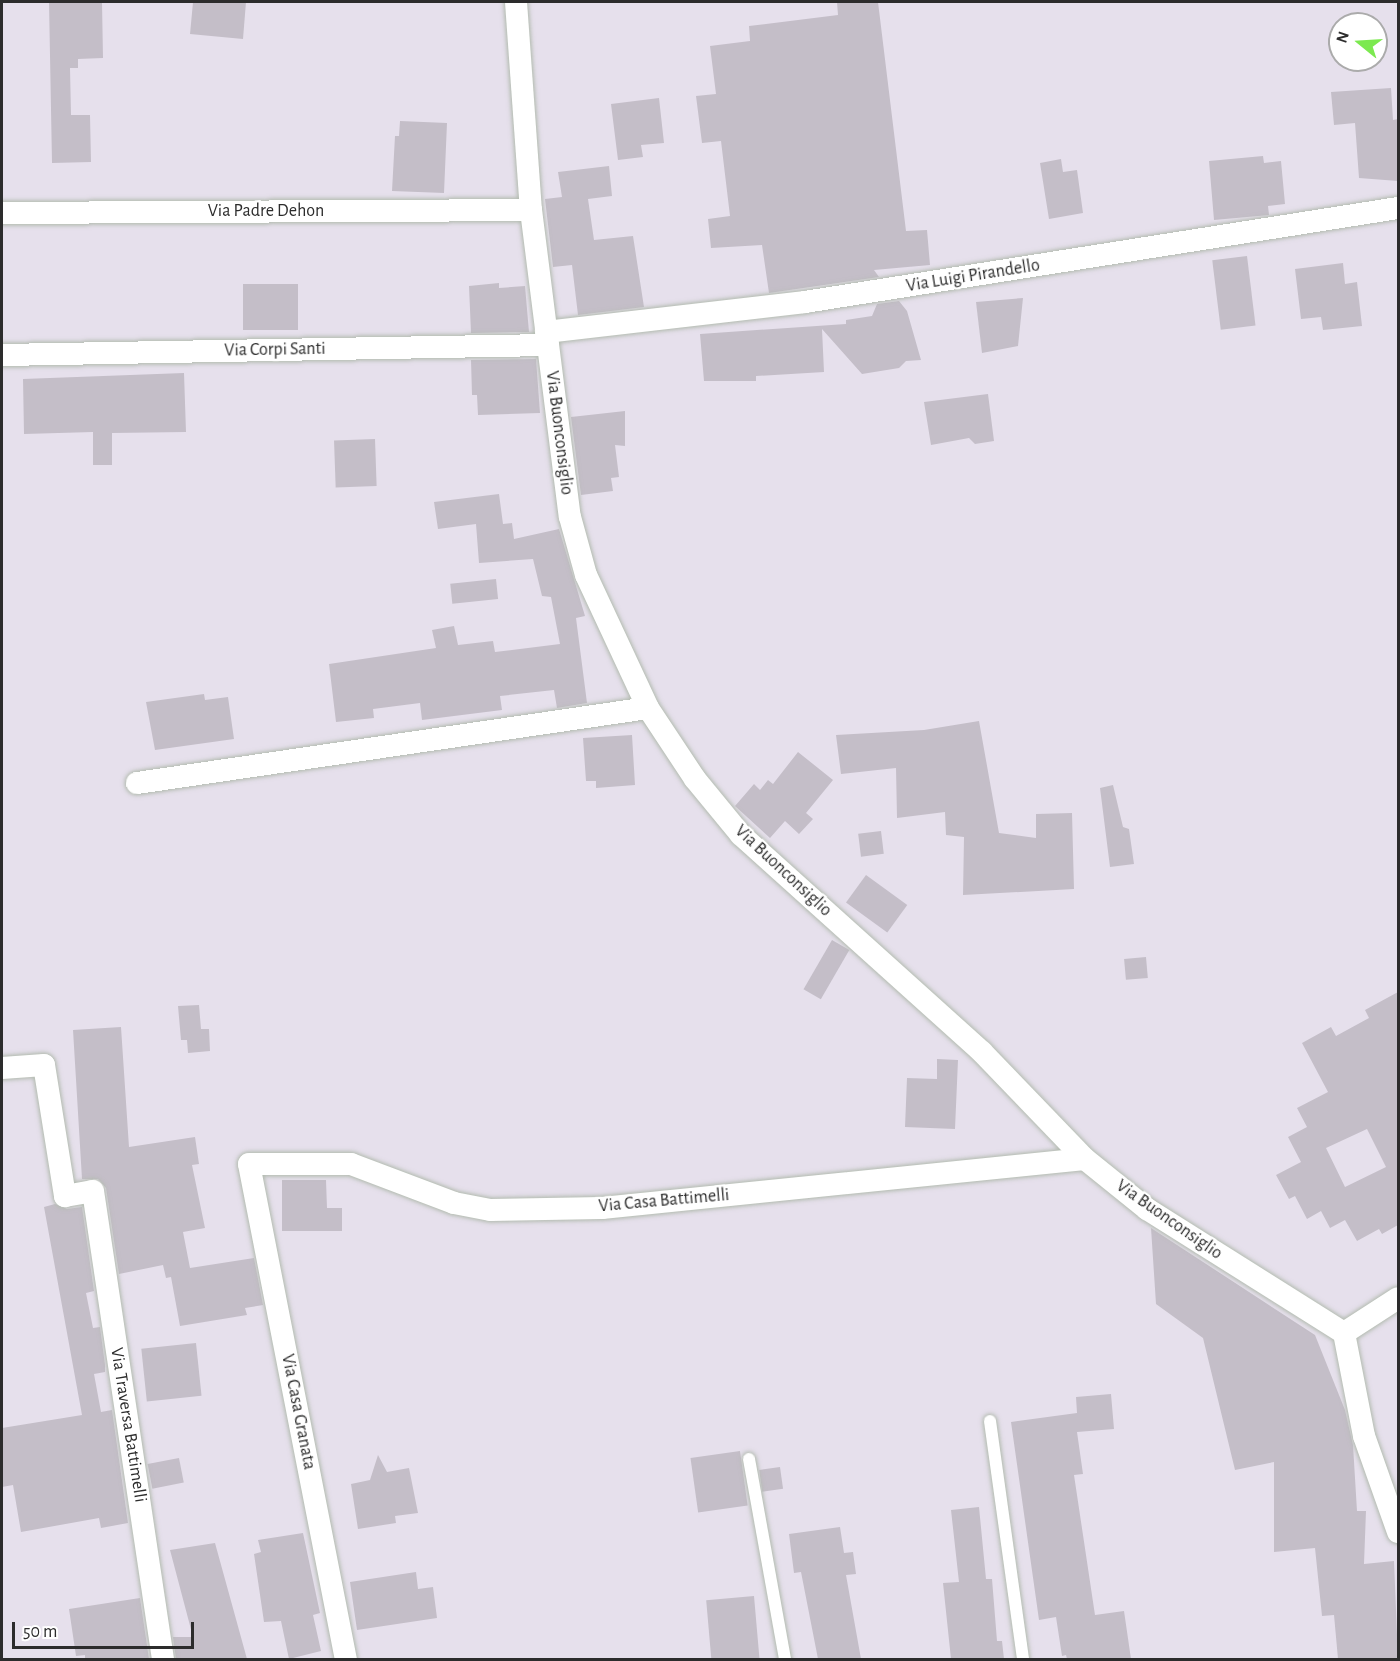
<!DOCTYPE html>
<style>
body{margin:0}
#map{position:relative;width:1400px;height:1661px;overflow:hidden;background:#e6e0ec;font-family:"Alegreya Sans",sans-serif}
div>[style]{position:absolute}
.building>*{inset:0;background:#c4bec8;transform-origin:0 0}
.roads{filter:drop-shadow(0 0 2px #b3bbb0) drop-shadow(0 0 2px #b3bbb0)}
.lane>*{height:12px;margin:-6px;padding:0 6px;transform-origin:6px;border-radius:6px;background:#fff}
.street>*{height:22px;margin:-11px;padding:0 11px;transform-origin:11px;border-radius:11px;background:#fff}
span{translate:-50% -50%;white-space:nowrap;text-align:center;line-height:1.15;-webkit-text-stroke:4.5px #fff;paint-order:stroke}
.street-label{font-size:18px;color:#2c2c2c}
.frame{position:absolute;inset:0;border:3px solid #2c2c2c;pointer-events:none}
.north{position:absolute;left:1328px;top:12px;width:60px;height:60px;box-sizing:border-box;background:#fff;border:2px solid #ababab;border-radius:50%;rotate:288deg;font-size:16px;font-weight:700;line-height:24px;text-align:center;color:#2c2c2c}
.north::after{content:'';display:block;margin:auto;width:21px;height:27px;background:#7ce950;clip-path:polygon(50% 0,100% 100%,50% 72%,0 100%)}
.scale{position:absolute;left:12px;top:1622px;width:182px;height:27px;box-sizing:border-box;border:3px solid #2c2c2c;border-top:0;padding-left:8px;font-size:18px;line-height:21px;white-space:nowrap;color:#2c2c2c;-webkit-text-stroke:4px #fff;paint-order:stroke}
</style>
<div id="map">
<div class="building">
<div style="clip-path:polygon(49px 2px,102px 2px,103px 58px,78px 59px,78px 68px,70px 68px,71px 115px,90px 115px,91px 162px,52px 163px)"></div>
<div style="clip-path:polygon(193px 2px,246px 2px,243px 39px,190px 34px)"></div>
<div style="clip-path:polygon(837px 2px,878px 2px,906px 231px,927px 230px,930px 265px,874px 270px,879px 277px,769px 293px,762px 245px,711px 248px,708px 219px,730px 216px,721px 141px,702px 143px,696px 96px,716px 94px,710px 46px,750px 41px,749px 26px,838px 15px)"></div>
<div style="clip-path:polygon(1391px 88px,1393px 120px,1398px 119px,1398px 181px,1359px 178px,1355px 123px,1334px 125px,1331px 92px)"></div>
<div style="clip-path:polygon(659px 98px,664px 143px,641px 145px,643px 157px,618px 160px,611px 104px)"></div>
<div style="clip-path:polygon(400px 121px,447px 123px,444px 193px,392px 191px,395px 136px,399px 136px)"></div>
<div style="clip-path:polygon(1263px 156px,1264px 163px,1281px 161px,1285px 204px,1268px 206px,1269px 215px,1214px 220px,1209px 161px)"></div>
<div style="clip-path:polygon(1061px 159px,1063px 172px,1077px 170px,1083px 213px,1049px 219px,1040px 163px)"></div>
<div style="clip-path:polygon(609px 166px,612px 196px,588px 199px,594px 240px,633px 236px,644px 307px,578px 315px,572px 265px,553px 267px,545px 199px,562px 197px,558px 172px)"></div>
<div style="left:1247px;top:256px;width:70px;height:35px;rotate:83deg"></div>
<div style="clip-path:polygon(1343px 263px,1345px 284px,1357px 282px,1362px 326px,1323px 330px,1321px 317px,1301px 319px,1295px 269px)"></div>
<div style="clip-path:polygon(499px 283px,499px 288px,525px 286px,529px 332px,471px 333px,469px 286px)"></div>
<div style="left:243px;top:284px;width:55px;height:46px"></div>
<div style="clip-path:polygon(1023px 298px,1018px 346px,982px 353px,976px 302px)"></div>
<div style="clip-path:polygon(899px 301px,907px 311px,921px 360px,906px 361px,899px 368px,862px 374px,822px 329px,824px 372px,756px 376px,756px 381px,704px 381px,700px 334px,846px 324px,846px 320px,872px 316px,877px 304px)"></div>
<div style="clip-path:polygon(536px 359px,540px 413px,478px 415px,477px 395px,472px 395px,471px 360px)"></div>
<div style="clip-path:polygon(184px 373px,186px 432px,112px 433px,112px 465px,93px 465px,93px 432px,24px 434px,23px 379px)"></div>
<div style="clip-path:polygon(988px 394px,994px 441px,975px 444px,969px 438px,931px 445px,924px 402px)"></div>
<div style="clip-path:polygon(625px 411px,625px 446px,615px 445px,619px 477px,611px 478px,613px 491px,581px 495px,571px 417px)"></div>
<div style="left:375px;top:439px;width:47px;height:41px;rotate:88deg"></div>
<div style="clip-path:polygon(499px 494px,503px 524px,512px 523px,514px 539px,559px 529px,585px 616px,576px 618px,587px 703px,557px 708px,554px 690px,500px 696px,502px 710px,422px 720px,420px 703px,373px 709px,374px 718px,336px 722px,329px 664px,436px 648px,432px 630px,454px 626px,458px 645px,493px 641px,495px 652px,560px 644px,551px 597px,542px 596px,533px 559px,479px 563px,476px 524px,438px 529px,434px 502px)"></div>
<div style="left:496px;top:579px;width:20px;height:46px;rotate:84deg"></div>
<div style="clip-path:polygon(204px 694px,205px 700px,228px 697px,234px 739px,155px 750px,146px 702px)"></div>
<div style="clip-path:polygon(979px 721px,999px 833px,1036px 838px,1036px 814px,1072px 813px,1074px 889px,963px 895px,964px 837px,946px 835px,945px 812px,897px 818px,896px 768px,841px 774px,836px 735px,924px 730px)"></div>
<div style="clip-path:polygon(632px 735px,635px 785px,596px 788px,596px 781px,586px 781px,583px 738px)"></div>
<div style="clip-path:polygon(798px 752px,833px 780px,806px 813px,813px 819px,799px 834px,785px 821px,770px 838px,735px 806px,754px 784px,760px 790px,768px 780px,773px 784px)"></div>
<div style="clip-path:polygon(1113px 785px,1123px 827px,1129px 829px,1134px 864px,1110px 867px,1100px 788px)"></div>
<div style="left:881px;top:831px;width:23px;height:23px;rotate:83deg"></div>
<div style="left:866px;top:875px;width:51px;height:34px;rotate:36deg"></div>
<div style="left:832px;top:940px;width:20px;height:57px;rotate:30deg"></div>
<div style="left:1146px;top:957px;width:21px;height:22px;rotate:85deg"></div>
<div style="clip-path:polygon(evenodd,1398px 992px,1398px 1225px,1382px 1234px,1379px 1229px,1357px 1241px,1345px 1220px,1330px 1228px,1321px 1211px,1307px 1219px,1295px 1196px,1289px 1199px,1276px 1175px,1301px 1162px,1288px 1137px,1307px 1127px,1297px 1108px,1328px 1092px,1302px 1043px,1331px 1027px,1336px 1036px,1369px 1018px,1365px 1010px,1398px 992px,1367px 1129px,1386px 1167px,1345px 1187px,1326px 1148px,1367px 1129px)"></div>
<div style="clip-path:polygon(199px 1005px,201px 1029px,209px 1029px,210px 1051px,188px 1053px,187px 1040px,181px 1040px,178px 1006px)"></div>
<div style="clip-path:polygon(121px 1027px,129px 1147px,195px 1137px,199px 1164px,192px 1165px,205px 1228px,183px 1232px,190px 1268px,254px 1258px,263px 1305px,245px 1308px,247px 1315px,180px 1326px,171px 1277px,166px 1278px,163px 1265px,119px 1274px,106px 1188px,98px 1179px,82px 1179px,73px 1030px)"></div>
<div style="clip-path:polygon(937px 1059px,958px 1060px,955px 1129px,905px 1127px,907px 1078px,937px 1079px)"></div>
<div style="clip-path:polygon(282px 1180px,326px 1180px,327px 1208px,342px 1208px,342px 1231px,282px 1231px)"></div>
<div style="clip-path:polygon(55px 1204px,67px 1209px,82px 1207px,94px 1291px,86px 1293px,93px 1328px,100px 1327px,105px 1365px,105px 1372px,94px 1374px,101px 1412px,112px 1410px,128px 1523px,101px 1528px,99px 1518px,21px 1532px,13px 1485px,2px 1487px,2px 1428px,82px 1415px,44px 1207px)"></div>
<div style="clip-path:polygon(1151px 1228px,1315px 1335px,1345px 1410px,1353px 1445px,1357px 1511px,1366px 1511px,1364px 1564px,1394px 1561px,1398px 1659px,1338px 1659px,1334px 1615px,1322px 1616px,1315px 1548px,1274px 1552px,1274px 1462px,1235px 1470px,1203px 1338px,1156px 1304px)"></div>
<div style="left:196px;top:1343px;width:53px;height:55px;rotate:84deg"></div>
<div style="clip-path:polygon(1111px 1394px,1114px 1429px,1077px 1432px,1083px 1474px,1074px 1475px,1095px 1615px,1124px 1611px,1131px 1659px,1067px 1659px,1066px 1655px,1062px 1656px,1056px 1617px,1039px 1620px,1011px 1422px,1077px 1413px,1076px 1397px)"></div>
<div style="left:740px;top:1451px;width:55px;height:50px;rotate:82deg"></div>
<div style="clip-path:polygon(378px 1455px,387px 1472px,409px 1468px,418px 1513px,395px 1516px,396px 1523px,358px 1529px,351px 1484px,370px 1480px)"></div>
<div style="left:179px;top:1458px;width:25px;height:32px;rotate:79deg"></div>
<div style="left:780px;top:1467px;width:22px;height:21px;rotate:82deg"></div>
<div style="clip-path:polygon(979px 1507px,986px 1579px,992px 1579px,997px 1641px,1002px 1641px,1004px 1659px,951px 1659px,943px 1583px,959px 1582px,951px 1510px)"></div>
<div style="clip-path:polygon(840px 1527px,844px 1553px,853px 1552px,856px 1574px,846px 1575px,861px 1659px,818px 1659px,801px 1572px,794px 1573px,789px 1534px)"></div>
<div style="clip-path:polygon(303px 1533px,320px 1613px,313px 1615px,321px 1651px,289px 1659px,281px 1621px,264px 1622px,254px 1554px,261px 1552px,258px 1540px)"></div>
<div style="clip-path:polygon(215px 1543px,247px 1659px,176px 1659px,173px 1637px,193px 1637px,170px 1550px)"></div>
<div style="clip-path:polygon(416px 1572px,418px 1589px,433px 1587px,437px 1618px,357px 1630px,350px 1582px)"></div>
<div style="left:754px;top:1596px;width:63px;height:48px;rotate:85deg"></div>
<div style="clip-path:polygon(140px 1598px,149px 1659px,85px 1659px,85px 1655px,76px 1656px,69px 1609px)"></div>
</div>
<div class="roads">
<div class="lane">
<div style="left:990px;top:1421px;width:241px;rotate:82.1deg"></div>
<div style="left:749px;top:1459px;width:204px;rotate:79.8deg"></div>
</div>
<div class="street">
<div style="left:516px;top:2px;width:209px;rotate:85.9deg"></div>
<div style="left:531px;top:210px;width:309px;rotate:82.8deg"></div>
<div style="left:570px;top:517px;width:60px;rotate:74.6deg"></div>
<div style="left:586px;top:575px;width:147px;rotate:65deg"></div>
<div style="left:648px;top:708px;width:85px;rotate:56.5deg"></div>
<div style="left:695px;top:779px;width:72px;rotate:50.6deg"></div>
<div style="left:741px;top:835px;width:324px;rotate:42deg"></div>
<div style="left:982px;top:1052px;width:149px;rotate:46.1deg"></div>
<div style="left:1085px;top:1159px;width:80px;rotate:38.9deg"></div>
<div style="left:1147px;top:1209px;width:233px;rotate:32.2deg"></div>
<div style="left:2px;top:213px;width:529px;rotate:-0.32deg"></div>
<div style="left:546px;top:332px;width:261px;rotate:-6.6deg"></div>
<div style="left:805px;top:302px;width:600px;rotate:-9.01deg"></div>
<div style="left:2px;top:355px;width:546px;rotate:-1.05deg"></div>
<div style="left:137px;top:783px;width:516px;rotate:-8.35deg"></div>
<div style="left:2px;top:1068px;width:42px;rotate:-4.1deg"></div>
<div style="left:44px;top:1065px;width:133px;rotate:80.9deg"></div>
<div style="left:65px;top:1196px;width:28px;rotate:-10deg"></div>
<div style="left:93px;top:1191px;width:474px;rotate:81.5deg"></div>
<div style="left:1344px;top:1333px;width:105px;rotate:79deg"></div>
<div style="left:1364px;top:1436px;width:102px;rotate:70.5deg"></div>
<div style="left:1344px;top:1333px;width:64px;rotate:-32.9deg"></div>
<div style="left:346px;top:1660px;width:505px;rotate:-101.07deg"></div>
<div style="left:249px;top:1164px;width:102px"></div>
<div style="left:351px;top:1164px;width:110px;rotate:20.7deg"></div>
<div style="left:454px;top:1203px;width:37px;rotate:11deg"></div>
<div style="left:490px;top:1210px;width:112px;rotate:-1deg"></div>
<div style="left:602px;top:1208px;width:485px;rotate:-5.8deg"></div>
</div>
</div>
<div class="street-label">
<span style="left:266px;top:211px">Via Padre Dehon</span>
<span style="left:973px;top:276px;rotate:-9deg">Via Luigi Pirandello</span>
<span style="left:275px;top:350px;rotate:-1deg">Via Corpi Santi</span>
<span style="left:559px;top:433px;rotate:83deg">Via Buonconsiglio</span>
<span style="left:783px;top:871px;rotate:43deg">Via Buonconsiglio</span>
<span style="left:664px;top:1201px;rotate:-5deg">Via Casa Battimelli</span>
<span style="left:1169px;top:1220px;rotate:35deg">Via Buonconsiglio</span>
<span style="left:298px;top:1412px;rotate:79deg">Via Casa Granata</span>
<span style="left:128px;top:1425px;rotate:81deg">Via Traversa Battimelli</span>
</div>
<div class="frame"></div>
<div class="north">N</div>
<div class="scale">50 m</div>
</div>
